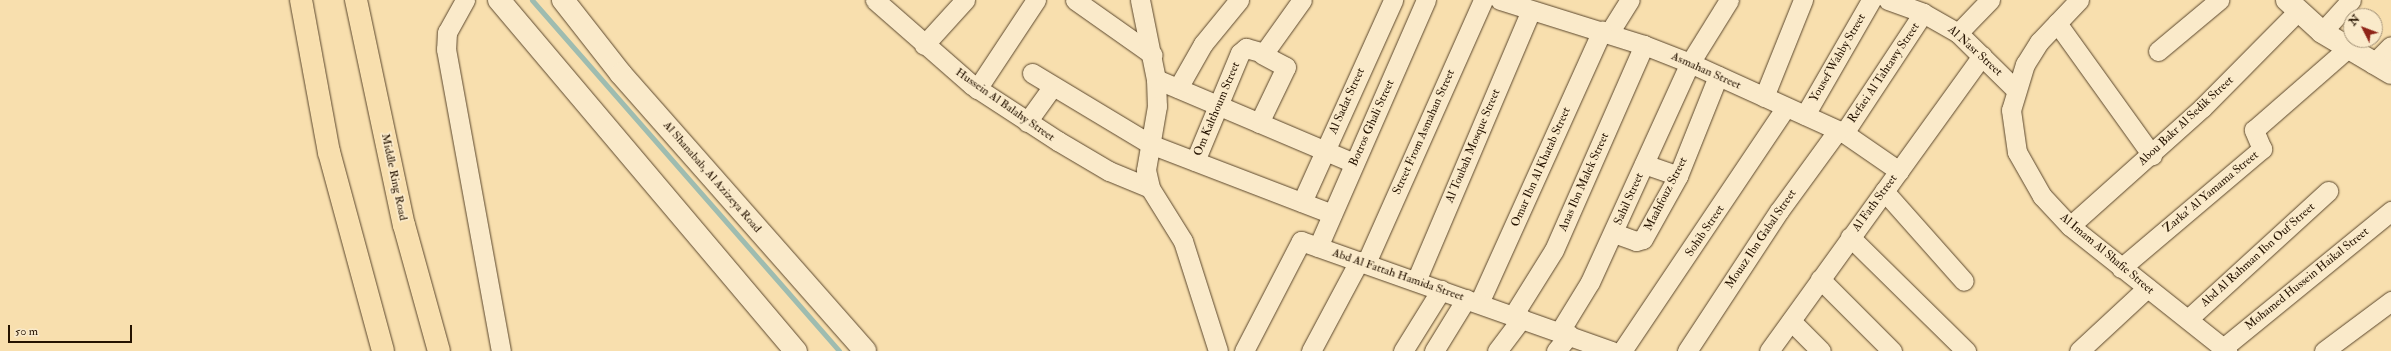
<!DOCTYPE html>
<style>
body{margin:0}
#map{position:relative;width:2391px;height:351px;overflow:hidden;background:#f8dfae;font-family:"IM FELL Double Pica",serif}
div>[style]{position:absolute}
.stream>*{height:5px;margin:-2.5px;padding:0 2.5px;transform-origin:2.5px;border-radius:2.5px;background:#9ebcb0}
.roads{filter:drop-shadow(0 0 1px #5a462c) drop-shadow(0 0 1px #5a462c)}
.minor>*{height:19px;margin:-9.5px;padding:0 9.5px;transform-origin:9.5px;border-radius:9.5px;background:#faeaca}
.tertiary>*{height:22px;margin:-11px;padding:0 11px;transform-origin:11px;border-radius:11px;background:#faeaca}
.motorway>*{height:22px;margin:-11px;padding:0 11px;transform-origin:11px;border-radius:11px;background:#f8dfae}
span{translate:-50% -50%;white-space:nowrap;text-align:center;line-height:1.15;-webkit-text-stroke:3.5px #faeaca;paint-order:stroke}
.street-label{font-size:12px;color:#251300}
.north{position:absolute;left:2343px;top:8px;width:40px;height:40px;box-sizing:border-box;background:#faeaca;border:1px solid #a59479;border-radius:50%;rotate:312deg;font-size:11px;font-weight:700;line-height:16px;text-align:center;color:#251300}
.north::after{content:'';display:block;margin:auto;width:14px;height:18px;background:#8f2418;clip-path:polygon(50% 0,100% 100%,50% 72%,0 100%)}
.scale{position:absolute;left:8px;top:325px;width:124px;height:18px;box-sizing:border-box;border:2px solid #251300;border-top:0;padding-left:5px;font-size:12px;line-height:14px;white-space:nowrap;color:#251300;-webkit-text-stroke:3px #faeaca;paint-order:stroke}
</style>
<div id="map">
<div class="stream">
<div style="left:532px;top:0;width:466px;rotate:48.8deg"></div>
</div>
<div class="roads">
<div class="minor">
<div style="left:465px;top:0;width:37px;rotate:119deg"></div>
<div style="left:447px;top:32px;width:17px;rotate:93deg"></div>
<div style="left:446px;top:49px;width:307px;rotate:79.7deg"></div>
<div style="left:875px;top:0;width:129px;rotate:41.2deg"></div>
<div style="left:972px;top:85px;width:103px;rotate:33.1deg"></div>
<div style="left:1058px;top:141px;width:59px;rotate:30.5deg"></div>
<div style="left:1109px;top:171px;width:44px;rotate:22.5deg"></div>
<div style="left:1075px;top:0;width:95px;rotate:35.2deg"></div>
<div style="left:1140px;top:0;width:81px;rotate:78.6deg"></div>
<div style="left:1156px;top:79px;width:27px;rotate:88deg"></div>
<div style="left:1157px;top:106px;width:65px;rotate:99.8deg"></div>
<div style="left:1146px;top:170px;width:18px;rotate:77deg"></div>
<div style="left:1150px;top:188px;width:62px;rotate:58.1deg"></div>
<div style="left:1183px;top:241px;width:115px;rotate:72.3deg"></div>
<div style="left:1500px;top:0;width:151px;rotate:17.4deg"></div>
<div style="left:1644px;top:45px;width:49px;rotate:21.4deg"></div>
<div style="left:1690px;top:63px;width:169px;rotate:24.4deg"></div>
<div style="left:1844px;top:133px;width:67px;rotate:34.6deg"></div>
<div style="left:1888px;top:0;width:37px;rotate:20deg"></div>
<div style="left:1923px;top:13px;width:40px;rotate:29.7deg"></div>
<div style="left:1958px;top:33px;width:80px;rotate:44.5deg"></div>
<div style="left:2079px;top:0;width:58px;rotate:133.6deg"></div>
<div style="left:2039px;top:42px;width:26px;rotate:122deg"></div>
<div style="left:2025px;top:64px;width:48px;rotate:106.9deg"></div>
<div style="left:2011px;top:110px;width:42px;rotate:81.9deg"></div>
<div style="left:2017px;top:152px;width:51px;rotate:60.4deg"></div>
<div style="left:2042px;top:196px;width:41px;rotate:47deg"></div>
<div style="left:2070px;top:226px;width:201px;rotate:38.5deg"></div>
<div style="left:2057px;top:23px;width:163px;rotate:54.3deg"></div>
<div style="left:2322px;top:32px;width:43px;rotate:-47.8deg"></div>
<div style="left:1609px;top:33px;width:39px;rotate:-58deg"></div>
<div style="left:1958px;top:33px;width:46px;rotate:-45.9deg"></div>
<div style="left:924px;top:45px;width:61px;rotate:-47.7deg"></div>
<div style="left:2158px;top:51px;width:80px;rotate:-39.9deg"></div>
<div style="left:2373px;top:64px;width:25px;rotate:-45deg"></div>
<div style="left:1032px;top:73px;width:138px;rotate:31deg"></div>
<div style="left:1150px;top:144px;width:195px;rotate:21deg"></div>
<div style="left:1156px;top:79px;width:215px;rotate:23deg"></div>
<div style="left:1178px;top:88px;width:51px;rotate:-60.4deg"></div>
<div style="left:1203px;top:44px;width:57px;rotate:-50.7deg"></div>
<div style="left:977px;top:89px;width:107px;rotate:-56.5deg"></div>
<div style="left:1764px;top:97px;width:105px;rotate:-68.1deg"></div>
<div style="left:1805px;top:115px;width:133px;rotate:-60.1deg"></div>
<div style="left:1027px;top:122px;width:44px;rotate:-54.2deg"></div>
<div style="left:1259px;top:123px;width:62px;rotate:-64.3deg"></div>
<div style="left:1286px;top:67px;width:27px;rotate:-152deg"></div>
<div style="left:1844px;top:133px;width:144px;rotate:-56.6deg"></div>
<div style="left:1195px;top:161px;width:117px;rotate:-67.4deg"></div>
<div style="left:1240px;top:53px;width:8px;rotate:-40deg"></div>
<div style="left:1246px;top:48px;width:19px;rotate:16deg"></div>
<div style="left:1264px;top:53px;width:65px;rotate:-54.4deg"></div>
<div style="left:1644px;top:164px;width:36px;rotate:19deg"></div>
<div style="left:1884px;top:191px;width:120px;rotate:48.4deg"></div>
<div style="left:1302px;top:202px;width:222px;rotate:-65.7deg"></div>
<div style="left:2070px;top:226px;width:177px;rotate:-41.8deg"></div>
<div style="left:2202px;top:108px;width:136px;rotate:-45.3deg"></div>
<div style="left:1614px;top:233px;width:23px;rotate:20deg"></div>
<div style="left:1636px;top:241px;width:7px;rotate:-16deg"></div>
<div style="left:1643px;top:239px;width:72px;rotate:-60.9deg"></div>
<div style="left:1678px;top:176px;width:108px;rotate:-68.2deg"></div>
<div style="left:1850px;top:237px;width:163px;rotate:44.5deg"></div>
<div style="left:1318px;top:247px;width:270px;rotate:-66.4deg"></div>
<div style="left:1366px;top:263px;width:288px;rotate:-66deg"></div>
<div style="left:2121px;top:268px;width:185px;rotate:-40.2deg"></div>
<div style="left:2262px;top:149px;width:21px;rotate:-113deg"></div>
<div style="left:2254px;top:130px;width:123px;rotate:-41.1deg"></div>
<div style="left:1820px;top:279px;width:102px;rotate:45deg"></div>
<div style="left:1416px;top:281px;width:292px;rotate:-67deg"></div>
<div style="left:1479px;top:303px;width:299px;rotate:-65.7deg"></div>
<div style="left:1514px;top:314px;width:75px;rotate:-58deg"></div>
<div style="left:1554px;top:250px;width:224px;rotate:-66.3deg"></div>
<div style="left:2188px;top:319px;width:190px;rotate:-42.4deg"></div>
<div style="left:1791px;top:321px;width:42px;rotate:45deg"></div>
<div style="left:1560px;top:331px;width:57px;rotate:-58.5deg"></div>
<div style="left:1590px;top:282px;width:241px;rotate:-65.5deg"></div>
<div style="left:1690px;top:63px;width:74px;rotate:-58.2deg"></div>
<div style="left:2223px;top:348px;width:217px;rotate:-39.2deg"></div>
<div style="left:1244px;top:351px;width:124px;rotate:-62.6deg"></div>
<div style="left:1301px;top:241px;width:330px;rotate:19.5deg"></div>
<div style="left:1311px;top:351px;width:102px;rotate:-61.9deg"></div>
<div style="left:1403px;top:351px;width:72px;rotate:-58.1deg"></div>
<div style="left:1434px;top:351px;width:61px;rotate:-58.4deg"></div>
<div style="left:1497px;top:351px;width:41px;rotate:-52.9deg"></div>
<div style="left:1556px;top:351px;width:21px;rotate:-51deg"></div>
<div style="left:1622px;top:351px;width:293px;rotate:-56.1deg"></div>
<div style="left:1687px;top:351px;width:168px;rotate:-56.7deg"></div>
<div style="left:1779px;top:211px;width:100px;rotate:-53.9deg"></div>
<div style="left:1769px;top:351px;width:364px;rotate:-54.2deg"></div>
<div style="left:2079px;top:351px;width:93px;rotate:-42.8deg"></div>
<div style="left:2324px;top:351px;width:84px;rotate:-36.7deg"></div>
</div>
<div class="tertiary">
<div style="left:499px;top:0;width:460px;rotate:49.8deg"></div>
<div style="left:563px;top:0;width:94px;rotate:51.9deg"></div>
<div style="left:621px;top:74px;width:369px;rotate:48.6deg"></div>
<div style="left:2287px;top:0;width:47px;rotate:42.4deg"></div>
<div style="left:2322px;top:32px;width:80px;rotate:30.7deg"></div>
</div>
<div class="motorway">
<div style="left:301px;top:0;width:155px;rotate:79.6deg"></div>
<div style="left:329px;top:152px;width:206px;rotate:74.8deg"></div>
<div style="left:356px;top:0;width:230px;rotate:78deg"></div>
<div style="left:404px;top:225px;width:131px;rotate:74.5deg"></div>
</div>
</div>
<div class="street-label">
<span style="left:1975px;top:51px;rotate:42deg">Al Nasr Street</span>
<span style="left:1838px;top:58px;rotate:-60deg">Yousef Wahby Street</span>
<span style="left:1706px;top:71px;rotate:24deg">Asmahan Street</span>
<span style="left:1884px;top:73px;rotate:-56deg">Refaei Al Tahtawy Street</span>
<span style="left:1347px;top:101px;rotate:-66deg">Al Sadat Street</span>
<span style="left:1005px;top:105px;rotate:35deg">Hussein Al Balahy Street</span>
<span style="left:1217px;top:109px;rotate:-67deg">Om Kalthoum Street</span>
<span style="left:2186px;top:121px;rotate:-43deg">Abou Bakr Al Sedik Street</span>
<span style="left:1372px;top:123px;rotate:-66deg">Botros Ghali Street</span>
<span style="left:1424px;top:132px;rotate:-66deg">Street From Asmahan Street</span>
<span style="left:1473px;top:146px;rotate:-67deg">Al Toubah Mosque Street</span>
<span style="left:1541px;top:167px;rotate:-66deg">Omar Ibn Al Khatab Street</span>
<span style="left:394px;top:177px;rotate:78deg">Middle Ring Road</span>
<span style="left:712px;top:177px;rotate:49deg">Al Shanabab, Al Azizeya Road</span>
<span style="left:1584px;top:182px;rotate:-66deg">Anas Ibn Malek Street</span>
<span style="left:2211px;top:192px;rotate:-40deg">Zarka' Al Yamama Street</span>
<span style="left:1666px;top:194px;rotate:-63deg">Maahfouz Street</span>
<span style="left:1629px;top:199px;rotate:-66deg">Sahil Street</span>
<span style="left:1875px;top:203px;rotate:-54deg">Al Fath Street</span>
<span style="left:1705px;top:231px;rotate:-56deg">Sohib Street</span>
<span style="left:1761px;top:239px;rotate:-56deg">Mouaz Ibn Gabal Street</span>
<span style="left:2107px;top:254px;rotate:40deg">Al Imam Al Shafie Street</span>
<span style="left:2258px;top:255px;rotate:-42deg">Abd Al Rahman Ibn Ouf Street</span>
<span style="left:1398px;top:275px;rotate:19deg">Abd Al Fattah Hamida Street</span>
<span style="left:2307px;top:279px;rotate:-39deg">Mohamed Hussein Haikal Street</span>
</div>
<div class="north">N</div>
<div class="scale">50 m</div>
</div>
